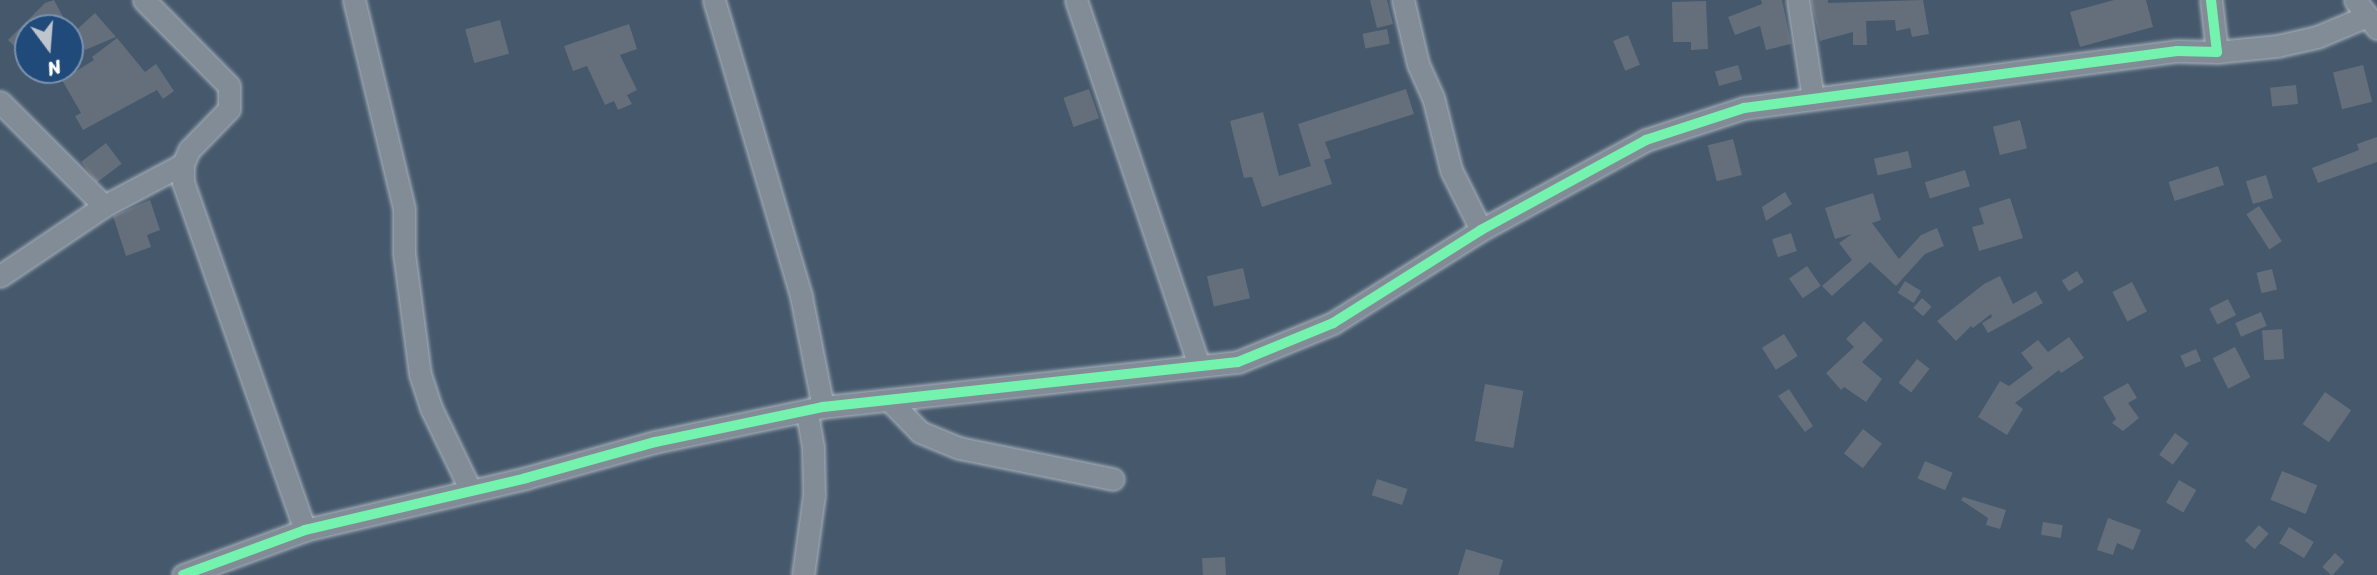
<!DOCTYPE html>
<style>
body{margin:0}
#map{position:relative;width:2377px;height:575px;overflow:hidden;background:#45586c;font-family:Sriracha,sans-serif}
div>[style]{position:absolute}
.building>*{inset:0;background:#646f7b;transform-origin:0 0}
.roads{filter:drop-shadow(0 0 2px #abb4bd) drop-shadow(0 0 2px #abb4bd)}
.minor>*{height:21px;margin:-10.5px;padding:0 10.5px;transform-origin:10.5px;border-radius:10.5px;background:#828c96}
.cycleway>*{height:10px;margin:-5px;padding:0 5px;transform-origin:5px;border-radius:5px;background:#73f3ae}
span{translate:-50% -50%;white-space:nowrap;text-align:center;line-height:1.15;-webkit-text-stroke:6px #1f4a7a;paint-order:stroke}
.north{position:absolute;left:14px;top:14px;width:70px;height:70px;box-sizing:border-box;background:#1f4a7a;border:2px solid #7992af;border-radius:50%;rotate:164deg;font-size:19px;font-weight:700;line-height:28px;text-align:center;color:#fff}
.north::after{content:'';display:block;margin:auto;width:24px;height:32px;background:#bec5cc;clip-path:polygon(50% 0,100% 100%,50% 72%,0 100%)}
</style>
<div id="map">
<div class="building">
<div style="clip-path:polygon(54px 0,69px 28px,28px 28px,28px 60px,8px 40px,45px 3px)"></div>
<div style="clip-path:polygon(1370px 0,1387px 0,1393px 24px,1377px 28px)"></div>
<div style="clip-path:polygon(1761px 0,1782px 0,1791px 44px,1766px 50px,1760px 26px,1735px 35px,1728px 17px,1762px 4px)"></div>
<div style="clip-path:polygon(1811px 0,1828px 0,1828px 3px,1923px 0,1929px 34px,1912px 37px,1910px 28px,1896px 31px,1895px 20px,1866px 21px,1867px 45px,1853px 45px,1853px 32px,1820px 41px)"></div>
<div style="clip-path:polygon(2114px 0,2146px 0,2153px 27px,2080px 47px,2070px 12px)"></div>
<div style="clip-path:polygon(1706px 1px,1708px 49px,1691px 50px,1691px 42px,1673px 42px,1672px 2px)"></div>
<div style="clip-path:polygon(95px 13px,116px 37px,85px 50px,72px 34px)"></div>
<div style="left:500px;top:20px;width:35px;height:36px;rotate:75deg"></div>
<div style="clip-path:polygon(629px 24px,637px 49px,620px 55px,637px 90px,627px 95px,632px 104px,618px 110px,614px 101px,605px 105px,587px 66px,573px 71px,564px 46px)"></div>
<div style="left:1387px;top:29px;width:15px;height:25px;rotate:79deg"></div>
<div style="left:1628px;top:35px;width:32px;height:16px;rotate:68deg"></div>
<div style="clip-path:polygon(117px 38px,145px 72px,156px 64px,174px 91px,163px 99px,157px 90px,83px 130px,75px 116px,81px 113px,62px 80px,94px 60px,92px 57px)"></div>
<div style="left:1738px;top:65px;width:15px;height:24px;rotate:74deg"></div>
<div style="left:2363px;top:65px;width:38px;height:31px;rotate:76deg"></div>
<div style="left:2296px;top:85px;width:19px;height:26px;rotate:84deg"></div>
<div style="left:1089px;top:89px;width:31px;height:27px;rotate:71deg"></div>
<div style="clip-path:polygon(1406px 89px,1414px 114px,1325px 142px,1331px 158px,1324px 160px,1332px 184px,1262px 207px,1252px 177px,1244px 178px,1230px 121px,1263px 112px,1279px 176px,1311px 166px,1298px 124px)"></div>
<div style="left:2020px;top:120px;width:29px;height:28px;rotate:76deg"></div>
<div style="clip-path:polygon(2377px 137px,2377px 162px,2318px 183px,2312px 168px,2359px 150px,2357px 144px)"></div>
<div style="left:1733px;top:139px;width:37px;height:26px;rotate:76deg"></div>
<div style="left:106px;top:143px;width:26px;height:31px;rotate:53deg"></div>
<div style="left:1908px;top:151px;width:17px;height:35px;rotate:77deg"></div>
<div style="left:2218px;top:166px;width:20px;height:52px;rotate:72deg"></div>
<div style="left:1965px;top:170px;width:17px;height:42px;rotate:73deg"></div>
<div style="left:2266px;top:175px;width:24px;height:21px;rotate:73deg"></div>
<div style="clip-path:polygon(1785px 192px,1792px 204px,1766px 221px,1762px 207px)"></div>
<div style="clip-path:polygon(1873px 193px,1881px 220px,1872px 223px,1899px 259px,1921px 235px,1937px 228px,1944px 246px,1925px 254px,1896px 286px,1870px 262px,1832px 296px,1822px 286px,1852px 260px,1839px 243px,1852px 234px,1835px 239px,1825px 208px)"></div>
<div style="clip-path:polygon(2010px 198px,2023px 238px,1979px 251px,1972px 227px,1984px 224px,1979px 208px)"></div>
<div style="clip-path:polygon(150px 200px,160px 230px,147px 235px,151px 247px,126px 256px,113px 216px)"></div>
<div style="left:2259px;top:206px;width:42px;height:15px;rotate:57deg"></div>
<div style="left:1791px;top:233px;width:19px;height:20px;rotate:72deg"></div>
<div style="left:1807px;top:266px;width:24px;height:22px;rotate:55deg"></div>
<div style="left:1243px;top:268px;width:31px;height:37px;rotate:77deg"></div>
<div style="left:2272px;top:269px;width:21px;height:16px;rotate:76deg"></div>
<div style="left:2077px;top:271px;width:13px;height:18px;rotate:58deg"></div>
<div style="clip-path:polygon(2000px 276px,2013px 304px,2036px 291px,2043px 303px,1988px 333px,1982px 323px,1992px 317px,1991px 314px,1973px 328px,1971px 326px,1956px 341px,1937px 321px,1984px 284px)"></div>
<div style="left:1905px;top:281px;width:19px;height:14px;rotate:32deg"></div>
<div style="left:2132px;top:282px;width:33px;height:22px;rotate:63deg"></div>
<div style="left:1922px;top:298px;width:13px;height:13px;rotate:42deg"></div>
<div style="left:2228px;top:299px;width:18px;height:21px;rotate:63deg"></div>
<div style="left:2261px;top:312px;width:15px;height:28px;rotate:67deg"></div>
<div style="clip-path:polygon(1864px 321px,1883px 340px,1862px 362px,1882px 379px,1866px 402px,1844px 387px,1841px 390px,1826px 373px,1854px 347px,1846px 339px)"></div>
<div style="left:2282px;top:329px;width:30px;height:20px;rotate:86deg"></div>
<div style="left:1784px;top:334px;width:26px;height:26px;rotate:58deg"></div>
<div style="clip-path:polygon(2069px 337px,2084px 358px,2061px 373px,2059px 370px,2015px 403px,2023px 409px,2007px 435px,1978px 417px,2000px 381px,2009px 386px,2033px 368px,2021px 353px,2038px 340px,2048px 352px)"></div>
<div style="left:2235px;top:347px;width:34px;height:25px;rotate:63deg"></div>
<div style="left:2196px;top:349px;width:13px;height:17px;rotate:67deg"></div>
<div style="left:1917px;top:359px;width:16px;height:30px;rotate:38deg"></div>
<div style="clip-path:polygon(2128px 383px,2137px 398px,2128px 403px,2139px 418px,2123px 431px,2112px 423px,2116px 419px,2103px 397px)"></div>
<div style="left:1485px;top:384px;width:39px;height:58px;rotate:10deg"></div>
<div style="clip-path:polygon(1789px 389px,1813px 426px,1805px 432px,1778px 396px)"></div>
<div style="left:2325px;top:392px;width:32px;height:39px;rotate:35deg"></div>
<div style="left:1863px;top:429px;width:24px;height:31px;rotate:38deg"></div>
<div style="left:2175px;top:433px;width:17px;height:27px;rotate:36deg"></div>
<div style="left:1925px;top:461px;width:30px;height:19px;rotate:23deg"></div>
<div style="left:2282px;top:471px;width:38px;height:31px;rotate:22deg"></div>
<div style="left:1377px;top:479px;width:32px;height:17px;rotate:18deg"></div>
<div style="left:2179px;top:480px;width:20px;height:26px;rotate:30deg"></div>
<div style="clip-path:polygon(1963px 497px,2006px 510px,2000px 529px,1986px 525px,1988px 518px,1961px 500px)"></div>
<div style="clip-path:polygon(2108px 518px,2141px 530px,2133px 550px,2117px 543px,2113px 555px,2097px 550px)"></div>
<div style="left:2043px;top:522px;width:20px;height:13px;rotate:9deg"></div>
<div style="left:2259px;top:525px;width:13px;height:21px;rotate:42deg"></div>
<div style="left:2289px;top:527px;width:29px;height:19px;rotate:31deg"></div>
<div style="clip-path:polygon(1466px 549px,1503px 560px,1499px 575px,1458px 575px)"></div>
<div style="left:2335px;top:553px;width:13px;height:19px;rotate:42deg"></div>
<div style="left:1225px;top:557px;width:18px;height:23px;rotate:87deg"></div>
</div>
<div class="roads">
<div class="minor">
<div style="left:144px;top:0;width:121px;rotate:45.3deg"></div>
<div style="left:229px;top:86px;width:23px;rotate:90deg"></div>
<div style="left:229px;top:109px;width:57px;rotate:134.3deg"></div>
<div style="left:189px;top:150px;width:15px;rotate:113deg"></div>
<div style="left:183px;top:164px;width:18px;rotate:90deg"></div>
<div style="left:183px;top:182px;width:369px;rotate:70.7deg"></div>
<div style="left:354px;top:0;width:214px;rotate:76.5deg"></div>
<div style="left:404px;top:208px;width:45px;rotate:90deg"></div>
<div style="left:404px;top:253px;width:122px;rotate:82.5deg"></div>
<div style="left:420px;top:374px;width:36px;rotate:72deg"></div>
<div style="left:431px;top:408px;width:90px;rotate:64.3deg"></div>
<div style="left:714px;top:0;width:309px;rotate:73.6deg"></div>
<div style="left:801px;top:296px;width:113px;rotate:78.8deg"></div>
<div style="left:1076px;top:0;width:386px;rotate:71.4deg"></div>
<div style="left:1403px;top:0;width:66px;rotate:76.8deg"></div>
<div style="left:1418px;top:64px;width:36px;rotate:66deg"></div>
<div style="left:1433px;top:97px;width:75px;rotate:76.1deg"></div>
<div style="left:1451px;top:170px;width:67px;rotate:63.4deg"></div>
<div style="left:1798px;top:0;width:100px;rotate:81.4deg"></div>
<div style="left:2355px;top:0;width:36px;rotate:52deg"></div>
<div style="left:2217px;top:52px;width:60px;rotate:-5.7deg"></div>
<div style="left:2277px;top:46px;width:41px;rotate:-12.7deg"></div>
<div style="left:2317px;top:37px;width:54px;rotate:-22.8deg"></div>
<div style="left:0;top:102px;width:147px;rotate:45deg"></div>
<div style="left:0;top:276px;width:125px;rotate:-33.9deg"></div>
<div style="left:104px;top:206px;width:89px;rotate:-28deg"></div>
<div style="left:889px;top:400px;width:45px;rotate:45.9deg"></div>
<div style="left:920px;top:432px;width:42px;rotate:22.3deg"></div>
<div style="left:959px;top:448px;width:157px;rotate:11.4deg"></div>
<div style="left:183px;top:575px;width:130px;rotate:-20.2deg"></div>
<div style="left:305px;top:530px;width:227px;rotate:-13.2deg"></div>
<div style="left:526px;top:478px;width:134px;rotate:-15.6deg"></div>
<div style="left:655px;top:442px;width:172px;rotate:-11.8deg"></div>
<div style="left:823px;top:407px;width:417px;rotate:-6.2deg"></div>
<div style="left:1238px;top:362px;width:103px;rotate:-22.3deg"></div>
<div style="left:1333px;top:323px;width:175px;rotate:-32.1deg"></div>
<div style="left:1481px;top:230px;width:188px;rotate:-28.6deg"></div>
<div style="left:1646px;top:140px;width:103px;rotate:-18.1deg"></div>
<div style="left:1744px;top:108px;width:437px;rotate:-7.5deg"></div>
<div style="left:2177px;top:51px;width:40px;rotate:1.4deg"></div>
<div style="left:2217px;top:52px;width:52px;rotate:-96.6deg"></div>
<div style="left:803px;top:575px;width:81px;rotate:-82.2deg"></div>
<div style="left:814px;top:495px;width:48px;rotate:-91.2deg"></div>
<div style="left:813px;top:447px;width:36px;rotate:-100deg"></div>
</div>
</div>
<div class="cycleway">
<div style="left:183px;top:575px;width:130px;rotate:-20.2deg"></div>
<div style="left:305px;top:530px;width:227px;rotate:-13.2deg"></div>
<div style="left:526px;top:478px;width:134px;rotate:-15.6deg"></div>
<div style="left:655px;top:442px;width:172px;rotate:-11.8deg"></div>
<div style="left:823px;top:407px;width:417px;rotate:-6.2deg"></div>
<div style="left:1238px;top:362px;width:103px;rotate:-22.3deg"></div>
<div style="left:1333px;top:323px;width:175px;rotate:-32.1deg"></div>
<div style="left:1481px;top:230px;width:188px;rotate:-28.6deg"></div>
<div style="left:1646px;top:140px;width:103px;rotate:-18.1deg"></div>
<div style="left:1744px;top:108px;width:437px;rotate:-7.5deg"></div>
<div style="left:2177px;top:51px;width:40px;rotate:1.4deg"></div>
<div style="left:2217px;top:52px;width:52px;rotate:-96.6deg"></div>
</div>
<div class="north">N</div>
</div>
